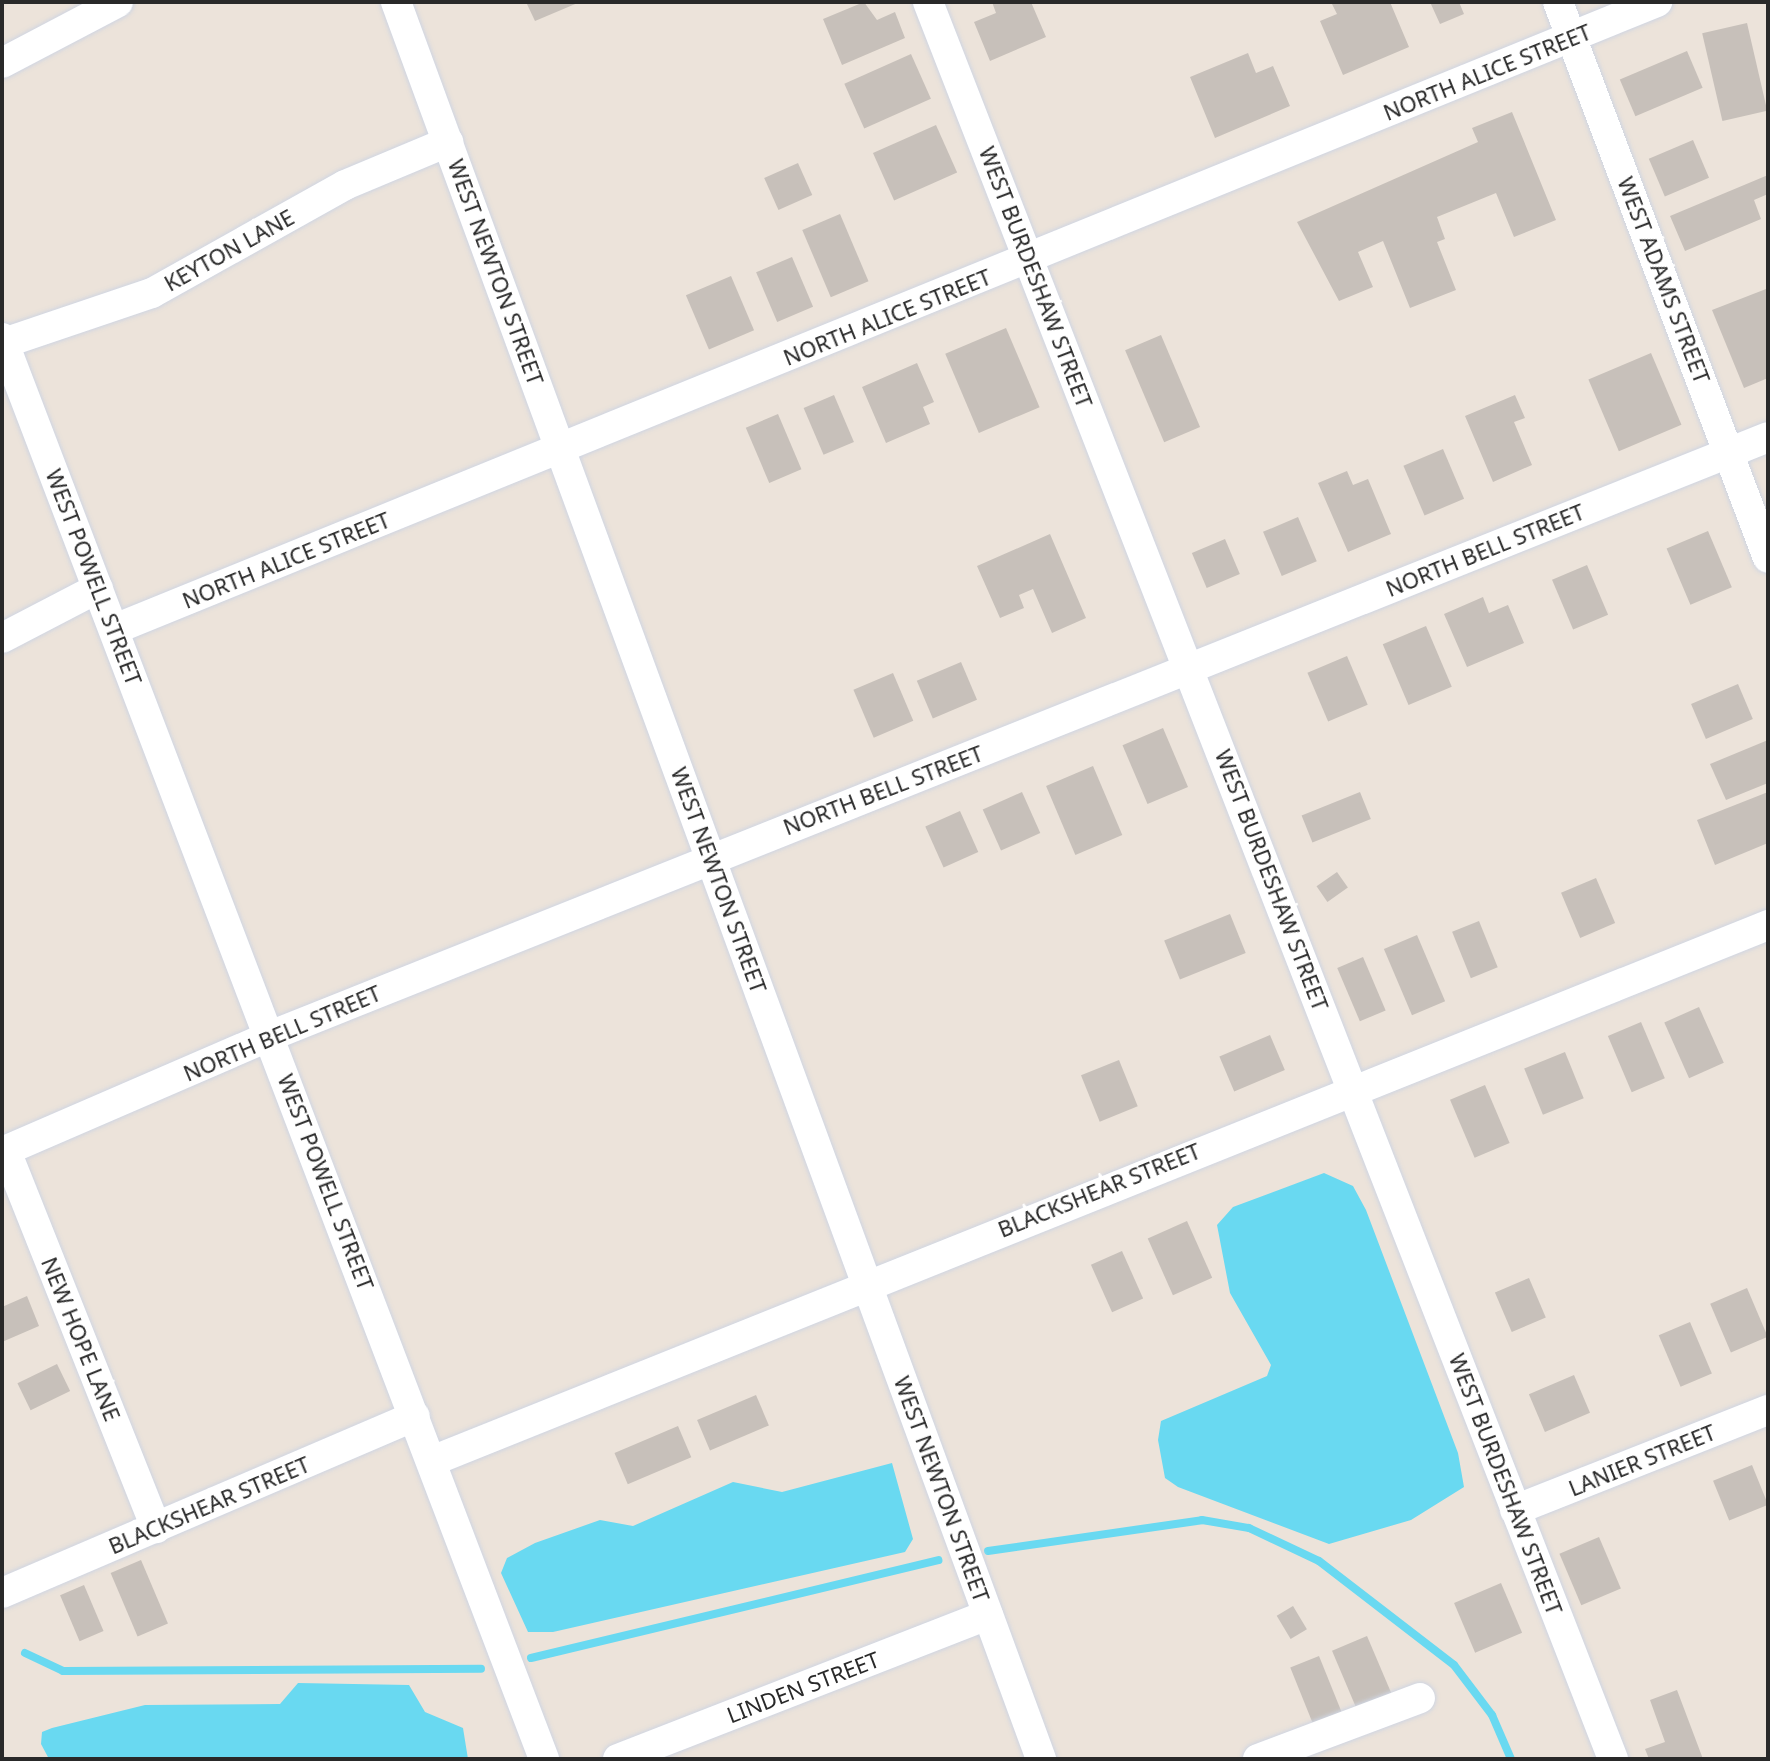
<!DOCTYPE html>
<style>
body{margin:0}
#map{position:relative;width:1770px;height:1761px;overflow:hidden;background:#ece3da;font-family:"Noto Sans",sans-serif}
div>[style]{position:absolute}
.water>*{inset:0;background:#69d9f1}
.stream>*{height:8px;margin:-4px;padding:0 4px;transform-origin:4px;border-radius:4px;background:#69d9f1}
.building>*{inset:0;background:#c7c0ba;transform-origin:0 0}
.roads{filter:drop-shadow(0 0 2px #cfd5e2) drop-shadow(0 0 2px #cfd5e2)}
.minor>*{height:30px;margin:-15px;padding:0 15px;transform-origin:15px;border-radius:15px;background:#fff}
span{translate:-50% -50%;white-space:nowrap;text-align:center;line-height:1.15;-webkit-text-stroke:7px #fff;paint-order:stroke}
.street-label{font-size:22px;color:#292929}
.frame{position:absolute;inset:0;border:4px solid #292929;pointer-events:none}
</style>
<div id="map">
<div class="water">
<div style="clip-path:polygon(1324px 1173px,1353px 1186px,1366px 1210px,1458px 1453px,1464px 1487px,1411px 1520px,1329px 1544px,1178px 1487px,1165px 1478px,1158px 1440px,1161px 1421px,1267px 1376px,1271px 1365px,1230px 1293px,1217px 1225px,1233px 1207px)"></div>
<div style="clip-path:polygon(892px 1463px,913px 1539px,905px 1552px,553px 1632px,528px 1632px,501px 1573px,507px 1558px,535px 1543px,600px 1520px,633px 1526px,733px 1482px,782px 1492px)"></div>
<div style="clip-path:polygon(298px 1683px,409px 1685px,425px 1712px,463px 1728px,468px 1759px,49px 1759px,41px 1744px,42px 1732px,52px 1728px,145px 1705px,280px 1704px)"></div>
</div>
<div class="stream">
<div style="left:988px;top:1551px;width:216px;rotate:-8.2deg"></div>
<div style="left:1202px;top:1520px;width:48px;rotate:9.7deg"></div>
<div style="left:1249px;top:1528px;width:77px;rotate:25.2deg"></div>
<div style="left:1319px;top:1561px;width:170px;rotate:37.6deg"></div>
<div style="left:1454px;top:1665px;width:63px;rotate:52.8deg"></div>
<div style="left:1492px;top:1715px;width:48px;rotate:66.6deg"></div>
<div style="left:25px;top:1653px;width:42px;rotate:25.3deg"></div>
<div style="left:63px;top:1671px;width:418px;rotate:-0.3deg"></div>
<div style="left:531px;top:1658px;width:419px;rotate:-13.5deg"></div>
</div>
<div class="building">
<div style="clip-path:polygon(526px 2px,580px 2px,535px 21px)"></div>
<div style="clip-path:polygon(864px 2px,877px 20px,895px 12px,905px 38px,842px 65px,823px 19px)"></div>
<div style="clip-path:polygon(992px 2px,1031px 2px,1046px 37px,990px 61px,974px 22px,996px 13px)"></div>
<div style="clip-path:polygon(1331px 2px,1390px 2px,1409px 47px,1343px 75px,1320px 21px,1337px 14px)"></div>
<div style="clip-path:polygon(1430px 2px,1459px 2px,1464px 14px,1440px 24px)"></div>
<div style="left:1747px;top:23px;width:90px;height:46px;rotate:77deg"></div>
<div style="left:1687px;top:51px;width:40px;height:73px;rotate:67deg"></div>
<div style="clip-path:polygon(1248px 53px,1256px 73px,1273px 66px,1290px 106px,1215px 138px,1190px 77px)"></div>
<div style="left:911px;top:54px;width:49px;height:73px;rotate:66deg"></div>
<div style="clip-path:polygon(1512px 112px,1556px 220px,1514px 237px,1496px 193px,1437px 217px,1445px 239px,1437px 242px,1456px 290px,1410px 308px,1383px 241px,1358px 252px,1373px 287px,1339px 301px,1297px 222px,1478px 142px,1472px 128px)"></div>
<div style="left:936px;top:125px;width:52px;height:69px;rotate:66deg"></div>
<div style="left:1693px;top:140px;width:41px;height:48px;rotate:67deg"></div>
<div style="left:798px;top:163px;width:35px;height:37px;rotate:66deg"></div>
<div style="clip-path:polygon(1768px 175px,1768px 194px,1754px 200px,1761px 219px,1685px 251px,1670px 216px)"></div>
<div style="left:840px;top:214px;width:73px;height:41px;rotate:67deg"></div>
<div style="left:792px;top:257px;width:54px;height:39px;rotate:67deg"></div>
<div style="left:731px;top:276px;width:59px;height:49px;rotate:67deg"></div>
<div style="clip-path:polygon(1766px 289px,1768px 378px,1744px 388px,1712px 310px)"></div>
<div style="left:1006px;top:328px;width:86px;height:66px;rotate:67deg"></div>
<div style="left:1161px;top:335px;width:100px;height:39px;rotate:67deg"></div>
<div style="left:1651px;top:353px;width:78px;height:68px;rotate:67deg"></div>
<div style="clip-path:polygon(917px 363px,934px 402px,923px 407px,930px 424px,886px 443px,862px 387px)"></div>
<div style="left:834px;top:395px;width:51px;height:33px;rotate:67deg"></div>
<div style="clip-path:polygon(1515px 395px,1525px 418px,1514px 422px,1532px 465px,1493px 482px,1465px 416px)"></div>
<div style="left:778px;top:414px;width:60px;height:35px;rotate:67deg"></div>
<div style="left:1443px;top:449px;width:54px;height:43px;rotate:67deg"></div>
<div style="clip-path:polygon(1347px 471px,1353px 485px,1368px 479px,1391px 534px,1348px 552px,1318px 483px)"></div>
<div style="left:1298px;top:517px;width:48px;height:38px;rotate:67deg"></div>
<div style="left:1708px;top:531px;width:61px;height:45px;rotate:67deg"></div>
<div style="clip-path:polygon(1050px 534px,1086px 618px,1052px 633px,1033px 589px,1019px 595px,1024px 608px,1000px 618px,977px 566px)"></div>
<div style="left:1225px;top:539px;width:38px;height:36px;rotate:67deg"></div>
<div style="left:1587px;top:565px;width:54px;height:38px;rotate:67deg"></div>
<div style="clip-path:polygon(1483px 597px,1489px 613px,1508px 605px,1524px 643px,1467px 667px,1444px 614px)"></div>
<div style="left:1426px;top:626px;width:66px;height:47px;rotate:67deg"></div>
<div style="left:1347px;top:656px;width:53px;height:43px;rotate:67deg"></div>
<div style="left:961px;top:662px;width:41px;height:48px;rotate:67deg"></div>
<div style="left:893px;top:673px;width:52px;height:43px;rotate:67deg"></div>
<div style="left:1738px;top:684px;width:38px;height:51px;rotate:67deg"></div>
<div style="left:1163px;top:728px;width:64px;height:44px;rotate:67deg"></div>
<div style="clip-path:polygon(1768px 740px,1768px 783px,1726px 800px,1710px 764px)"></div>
<div style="left:1093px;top:766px;width:75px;height:51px;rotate:67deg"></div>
<div style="left:1022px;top:792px;width:45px;height:43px;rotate:66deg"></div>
<div style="left:1360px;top:792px;width:29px;height:63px;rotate:68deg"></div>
<div style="clip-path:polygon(1768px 792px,1768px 843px,1715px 865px,1697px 820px)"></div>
<div style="left:960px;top:811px;width:45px;height:38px;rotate:66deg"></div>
<div style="left:1337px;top:872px;width:19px;height:25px;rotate:55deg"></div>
<div style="left:1596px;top:878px;width:49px;height:38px;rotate:67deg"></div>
<div style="left:1230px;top:914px;width:42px;height:71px;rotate:68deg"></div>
<div style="left:1479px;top:921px;width:50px;height:29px;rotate:68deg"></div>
<div style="left:1417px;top:935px;width:72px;height:36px;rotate:67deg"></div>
<div style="left:1363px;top:957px;width:58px;height:28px;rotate:67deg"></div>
<div style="left:1699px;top:1007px;width:61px;height:38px;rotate:66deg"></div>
<div style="left:1641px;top:1022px;width:61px;height:36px;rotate:67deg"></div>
<div style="left:1270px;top:1035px;width:38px;height:55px;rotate:67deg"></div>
<div style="left:1565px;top:1052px;width:50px;height:44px;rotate:68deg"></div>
<div style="left:1119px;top:1060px;width:50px;height:41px;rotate:68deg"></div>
<div style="left:1485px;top:1085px;width:63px;height:38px;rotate:67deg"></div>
<div style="left:1187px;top:1221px;width:62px;height:43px;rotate:66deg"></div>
<div style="left:1122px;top:1251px;width:52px;height:34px;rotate:66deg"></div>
<div style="left:1529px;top:1278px;width:43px;height:37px;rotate:67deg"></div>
<div style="left:1747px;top:1288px;width:53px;height:40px;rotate:67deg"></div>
<div style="clip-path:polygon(27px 1296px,39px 1326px,2px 1342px,2px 1307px)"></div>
<div style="left:1690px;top:1322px;width:56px;height:34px;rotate:67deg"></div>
<div style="left:57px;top:1364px;width:30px;height:44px;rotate:64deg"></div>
<div style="left:1574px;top:1375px;width:41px;height:49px;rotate:67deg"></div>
<div style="left:756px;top:1395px;width:33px;height:64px;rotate:67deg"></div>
<div style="left:678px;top:1426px;width:34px;height:69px;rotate:67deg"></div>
<div style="left:1752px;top:1465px;width:43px;height:42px;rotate:68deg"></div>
<div style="left:1599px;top:1537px;width:56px;height:43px;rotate:67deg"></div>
<div style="left:141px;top:1560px;width:69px;height:33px;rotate:67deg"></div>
<div style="left:1501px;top:1583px;width:54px;height:51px;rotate:67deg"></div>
<div style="left:84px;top:1585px;width:50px;height:26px;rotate:67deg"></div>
<div style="left:1293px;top:1606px;width:27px;height:19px;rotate:59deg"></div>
<div style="left:1367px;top:1636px;width:65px;height:38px;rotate:67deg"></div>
<div style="left:1319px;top:1656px;width:63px;height:31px;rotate:68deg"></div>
<div style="clip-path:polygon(1677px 1690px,1703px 1759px,1649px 1759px,1645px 1749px,1665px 1742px,1650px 1700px)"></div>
</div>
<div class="roads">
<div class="minor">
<div style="left:396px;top:2px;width:1872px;rotate:69.84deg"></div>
<div style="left:928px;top:2px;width:1886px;rotate:68.7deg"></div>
<div style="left:1558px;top:2px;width:594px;rotate:69.31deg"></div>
<div style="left:2px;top:63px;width:131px;rotate:-27.7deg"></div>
<div style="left:2px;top:338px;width:1521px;rotate:69.12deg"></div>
<div style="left:4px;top:343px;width:156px;rotate:-18.7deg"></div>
<div style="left:152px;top:293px;width:221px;rotate:-29.2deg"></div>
<div style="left:345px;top:185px;width:112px;rotate:-22.7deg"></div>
<div style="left:115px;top:629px;width:1665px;rotate:-22.13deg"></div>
<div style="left:2px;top:638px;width:108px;rotate:-27.5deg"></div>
<div style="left:6px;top:1151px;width:406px;rotate:68.3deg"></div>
<div style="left:2px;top:1152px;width:292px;rotate:-23.4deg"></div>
<div style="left:270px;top:1036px;width:1613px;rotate:-21.79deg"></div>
<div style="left:432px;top:1461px;width:1440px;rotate:-21.86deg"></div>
<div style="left:1515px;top:1510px;width:272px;rotate:-21.6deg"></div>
<div style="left:2px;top:1593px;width:449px;rotate:-23.2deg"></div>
<div style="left:618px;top:1759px;width:397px;rotate:-21.3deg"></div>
<div style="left:1258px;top:1759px;width:173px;rotate:-20.6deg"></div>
</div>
</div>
<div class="street-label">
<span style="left:1487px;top:72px;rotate:-22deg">NORTH ALICE STREET</span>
<span style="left:229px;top:250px;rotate:-29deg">KEYTON LANE</span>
<span style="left:496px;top:272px;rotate:70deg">WEST NEWTON STREET</span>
<span style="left:1036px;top:277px;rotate:69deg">WEST BURDESHAW STREET</span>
<span style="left:1664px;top:280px;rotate:69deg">WEST ADAMS STREET</span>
<span style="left:887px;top:317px;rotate:-22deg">NORTH ALICE STREET</span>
<span style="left:1485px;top:550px;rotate:-22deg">NORTH BELL STREET</span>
<span style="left:286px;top:560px;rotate:-22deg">NORTH ALICE STREET</span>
<span style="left:94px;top:577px;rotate:69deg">WEST POWELL STREET</span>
<span style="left:883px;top:790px;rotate:-21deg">NORTH BELL STREET</span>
<span style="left:719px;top:880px;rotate:70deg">WEST NEWTON STREET</span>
<span style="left:1272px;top:880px;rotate:69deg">WEST BURDESHAW STREET</span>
<span style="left:282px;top:1033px;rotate:-23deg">NORTH BELL STREET</span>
<span style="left:326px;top:1182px;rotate:69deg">WEST POWELL STREET</span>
<span style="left:1099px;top:1190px;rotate:-22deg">BLACKSHEAR STREET</span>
<span style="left:81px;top:1339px;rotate:68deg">NEW HOPE LANE</span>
<span style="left:1642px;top:1460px;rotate:-22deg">LANIER STREET</span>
<span style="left:1506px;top:1484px;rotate:69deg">WEST BURDESHAW STREET</span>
<span style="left:942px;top:1489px;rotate:70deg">WEST NEWTON STREET</span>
<span style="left:209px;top:1505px;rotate:-23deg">BLACKSHEAR STREET</span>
<span style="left:803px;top:1687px;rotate:-21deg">LINDEN STREET</span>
</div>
<div class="frame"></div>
</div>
